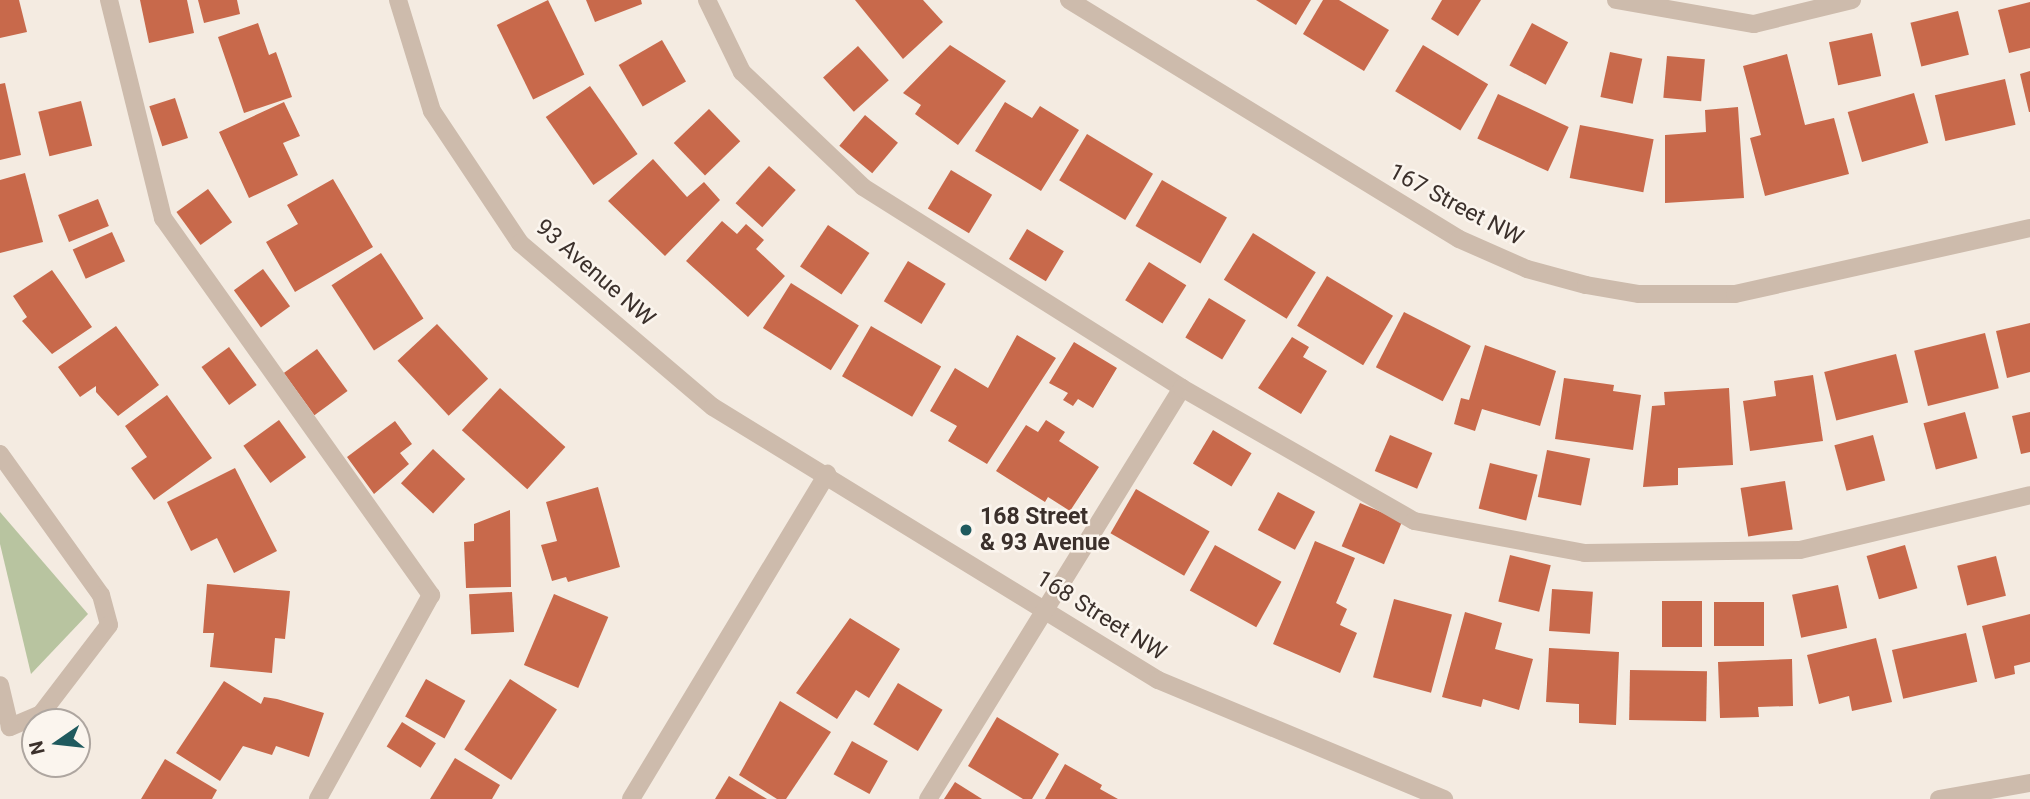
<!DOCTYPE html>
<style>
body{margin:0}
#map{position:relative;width:2030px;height:799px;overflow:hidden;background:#f4ebe1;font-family:Roboto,sans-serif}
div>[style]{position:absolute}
.green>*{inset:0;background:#b8c4a0}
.building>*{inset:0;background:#c8694b;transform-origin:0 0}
.minor>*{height:18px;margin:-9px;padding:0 9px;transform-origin:9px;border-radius:9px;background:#cdbbac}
.dots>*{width:19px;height:19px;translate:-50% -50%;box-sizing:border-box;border:4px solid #fbf5ee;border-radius:50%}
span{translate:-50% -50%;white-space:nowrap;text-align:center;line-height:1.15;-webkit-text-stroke:5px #fbf5ee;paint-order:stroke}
.street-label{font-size:23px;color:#3b302b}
.poi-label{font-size:23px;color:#3b302b;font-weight:700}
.left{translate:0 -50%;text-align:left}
.north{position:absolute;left:21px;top:708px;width:70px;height:70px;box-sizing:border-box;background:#fbf5ee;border:2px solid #aea6a0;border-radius:50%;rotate:256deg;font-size:19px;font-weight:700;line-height:28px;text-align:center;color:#3b302b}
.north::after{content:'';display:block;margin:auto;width:24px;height:32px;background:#1f5a5e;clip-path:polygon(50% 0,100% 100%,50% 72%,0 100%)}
</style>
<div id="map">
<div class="green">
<div style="clip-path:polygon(0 512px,88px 614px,31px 674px,0 544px)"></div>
</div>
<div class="building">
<div style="clip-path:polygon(0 0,19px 0,27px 32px,0 38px)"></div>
<div style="clip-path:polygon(140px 0,187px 0,194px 33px,149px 43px)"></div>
<div style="clip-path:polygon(198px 0,237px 0,240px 14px,204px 23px)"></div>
<div style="left:548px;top:0;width:83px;height:57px;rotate:64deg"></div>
<div style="clip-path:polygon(586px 0,641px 0,642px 4px,595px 22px)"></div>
<div style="clip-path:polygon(855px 0,923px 0,943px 22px,903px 59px)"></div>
<div style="clip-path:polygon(1256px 0,1311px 0,1296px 25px)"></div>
<div style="clip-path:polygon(1323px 0,1339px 0,1389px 30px,1364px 71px,1303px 34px)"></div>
<div style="clip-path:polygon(1442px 0,1481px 0,1458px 36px,1431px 19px)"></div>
<div style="clip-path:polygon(2030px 2px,2030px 48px,2009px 53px,1998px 10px)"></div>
<div style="left:1958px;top:11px;width:45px;height:49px;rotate:76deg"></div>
<div style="clip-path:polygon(258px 23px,269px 55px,276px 52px,292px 97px,244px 113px,218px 37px)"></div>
<div style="left:1532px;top:23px;width:41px;height:48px;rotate:28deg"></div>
<div style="left:1872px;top:33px;width:44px;height:44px;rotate:78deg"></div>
<div style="left:662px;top:40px;width:48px;height:50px;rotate:60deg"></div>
<div style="clip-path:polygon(950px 45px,1006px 81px,958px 145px,915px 114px,921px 105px,903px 93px)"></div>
<div style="left:1423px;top:45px;width:76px;height:54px;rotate:31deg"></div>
<div style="left:858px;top:46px;width:46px;height:47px;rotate:48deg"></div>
<div style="left:1610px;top:52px;width:33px;height:46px;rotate:12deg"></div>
<div style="clip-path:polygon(1787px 54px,1805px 125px,1834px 118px,1849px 174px,1765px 196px,1750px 138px,1761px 135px,1743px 66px)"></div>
<div style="left:1667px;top:56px;width:38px;height:42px;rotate:5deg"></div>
<div style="clip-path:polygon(2030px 71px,2030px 112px,2029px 112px,2020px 74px)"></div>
<div style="left:2005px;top:79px;width:47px;height:72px;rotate:77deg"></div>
<div style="clip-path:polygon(5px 83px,21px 155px,0 160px,0 84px)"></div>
<div style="left:590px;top:86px;width:83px;height:54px;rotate:55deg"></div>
<div style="left:1914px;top:93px;width:52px;height:69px;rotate:74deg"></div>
<div style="left:1498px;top:94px;width:78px;height:49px;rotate:25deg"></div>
<div style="left:175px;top:98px;width:42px;height:27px;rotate:72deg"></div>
<div style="left:81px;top:101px;width:46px;height:44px;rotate:76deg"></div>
<div style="clip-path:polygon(284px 102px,300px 136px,283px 143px,298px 175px,249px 198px,219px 132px)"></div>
<div style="clip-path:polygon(1005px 102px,1032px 118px,1040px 106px,1079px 130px,1041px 191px,975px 151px)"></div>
<div style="clip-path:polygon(1738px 107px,1744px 198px,1665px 203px,1665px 135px,1706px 132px,1705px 110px)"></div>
<div style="left:709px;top:109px;width:45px;height:49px;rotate:46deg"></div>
<div style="left:865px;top:115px;width:43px;height:40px;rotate:40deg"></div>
<div style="left:1580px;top:125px;width:75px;height:54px;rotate:11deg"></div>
<div style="left:1087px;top:134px;width:77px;height:54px;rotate:31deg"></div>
<div style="clip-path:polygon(653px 159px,687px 197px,704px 182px,720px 200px,665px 256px,608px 201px)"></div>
<div style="left:769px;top:166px;width:36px;height:50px;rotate:42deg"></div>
<div style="left:951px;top:170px;width:48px;height:45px;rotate:31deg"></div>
<div style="clip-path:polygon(25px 173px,43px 242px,0 253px,0 180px)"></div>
<div style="clip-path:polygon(333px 179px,373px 247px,295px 292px,266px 242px,298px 224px,287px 205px)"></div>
<div style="left:1162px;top:180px;width:75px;height:53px;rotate:30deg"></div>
<div style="left:208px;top:189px;width:41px;height:39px;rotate:54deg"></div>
<div style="left:98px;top:199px;width:29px;height:43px;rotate:68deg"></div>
<div style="clip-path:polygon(722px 221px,737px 234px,746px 224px,764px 240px,756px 249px,785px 276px,748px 317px,686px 261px)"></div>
<div style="left:828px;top:225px;width:50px;height:50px;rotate:34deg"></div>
<div style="left:1027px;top:229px;width:43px;height:35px;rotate:31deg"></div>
<div style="left:112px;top:232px;width:32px;height:43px;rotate:66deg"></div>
<div style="left:1253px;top:233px;width:74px;height:55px;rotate:32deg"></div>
<div style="left:381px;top:253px;width:78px;height:59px;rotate:57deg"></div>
<div style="left:908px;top:261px;width:44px;height:47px;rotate:31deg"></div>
<div style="left:1149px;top:262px;width:44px;height:45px;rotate:32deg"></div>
<div style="left:263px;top:269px;width:46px;height:36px;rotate:54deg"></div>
<div style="clip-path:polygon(52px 270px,92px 327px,52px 354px,22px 321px,27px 317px,13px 296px)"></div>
<div style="left:1327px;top:276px;width:77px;height:58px;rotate:31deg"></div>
<div style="left:791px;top:283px;width:80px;height:53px;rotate:32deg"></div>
<div style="left:1209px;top:298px;width:43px;height:46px;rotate:31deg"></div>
<div style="left:1404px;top:312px;width:75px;height:62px;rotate:27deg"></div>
<div style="clip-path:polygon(2030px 323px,2030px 372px,2007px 378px,1996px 331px)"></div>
<div style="left:437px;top:324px;width:75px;height:54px;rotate:47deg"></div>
<div style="clip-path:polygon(116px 326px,159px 385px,118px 416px,96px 392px,96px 386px,80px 397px,58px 367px)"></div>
<div style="left:871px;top:326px;width:81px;height:58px;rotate:30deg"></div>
<div style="left:1985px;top:333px;width:57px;height:73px;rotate:76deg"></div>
<div style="clip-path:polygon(1017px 335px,1056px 358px,987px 464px,948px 441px,957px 426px,930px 411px,955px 368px,988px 388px)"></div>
<div style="clip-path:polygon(1292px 337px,1309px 347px,1303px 357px,1327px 371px,1301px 414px,1258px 388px)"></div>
<div style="clip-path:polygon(1074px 342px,1117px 368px,1093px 408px,1078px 399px,1073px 406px,1063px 400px,1068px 393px,1049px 383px)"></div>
<div style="clip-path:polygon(1485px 345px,1556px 371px,1540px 426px,1482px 409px,1475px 431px,1454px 424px,1461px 398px,1469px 400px)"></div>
<div style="left:229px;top:347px;width:47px;height:34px;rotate:54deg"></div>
<div style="left:317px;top:349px;width:52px;height:41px;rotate:54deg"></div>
<div style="left:1896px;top:354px;width:50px;height:74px;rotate:76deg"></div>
<div style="clip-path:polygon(1813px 375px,1823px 441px,1750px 451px,1743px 401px,1776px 396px,1774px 381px)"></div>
<div style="clip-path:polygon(1564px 378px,1614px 385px,1613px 391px,1641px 395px,1633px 450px,1555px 439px)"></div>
<div style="left:500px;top:388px;width:88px;height:57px;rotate:42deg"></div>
<div style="clip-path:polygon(1729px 388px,1733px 465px,1678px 468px,1678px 485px,1643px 487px,1652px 406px,1665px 405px,1664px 392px)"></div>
<div style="clip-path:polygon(167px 395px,212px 458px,154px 500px,131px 468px,147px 457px,125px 426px)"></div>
<div style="left:1965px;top:412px;width:48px;height:43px;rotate:75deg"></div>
<div style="clip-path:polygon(2030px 412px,2030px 452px,2021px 454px,2012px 416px)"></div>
<div style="left:279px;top:420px;width:46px;height:44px;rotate:54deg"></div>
<div style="clip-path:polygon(1046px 420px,1065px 432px,1059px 441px,1099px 467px,1070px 511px,1048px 497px,1045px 502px,996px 471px,1026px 425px,1038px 432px)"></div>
<div style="clip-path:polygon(395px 421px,412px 444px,400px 453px,409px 464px,374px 494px,347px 457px)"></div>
<div style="left:1213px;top:430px;width:45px;height:39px;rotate:31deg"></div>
<div style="left:1390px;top:435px;width:46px;height:39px;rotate:23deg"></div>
<div style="left:1873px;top:435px;width:47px;height:40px;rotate:75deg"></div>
<div style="left:433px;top:449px;width:44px;height:47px;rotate:43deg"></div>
<div style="left:1547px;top:450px;width:44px;height:48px;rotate:11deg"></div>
<div style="left:1490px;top:463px;width:49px;height:47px;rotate:14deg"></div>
<div style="clip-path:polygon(235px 468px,277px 551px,234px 573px,217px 538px,191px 551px,167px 502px)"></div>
<div style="left:1785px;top:481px;width:49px;height:45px;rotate:81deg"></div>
<div style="clip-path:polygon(598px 487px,620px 567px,568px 582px,566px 577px,552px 581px,541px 545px,557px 541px,546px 502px)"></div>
<div style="left:1136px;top:489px;width:85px;height:51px;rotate:30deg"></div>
<div style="left:1278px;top:492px;width:42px;height:43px;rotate:28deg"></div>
<div style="left:1360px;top:503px;width:46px;height:47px;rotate:23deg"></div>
<div style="clip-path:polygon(510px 510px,511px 587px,466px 588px,464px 542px,474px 541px,474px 524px)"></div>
<div style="clip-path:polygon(1315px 541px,1355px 558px,1336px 603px,1347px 609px,1340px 625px,1357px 633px,1340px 673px,1273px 644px)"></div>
<div style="left:1215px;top:545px;width:76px;height:52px;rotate:29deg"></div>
<div style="left:1905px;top:545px;width:45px;height:40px;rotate:74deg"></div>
<div style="left:1510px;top:555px;width:42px;height:48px;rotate:14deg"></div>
<div style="left:1996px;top:556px;width:41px;height:40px;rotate:76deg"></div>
<div style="clip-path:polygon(207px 584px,290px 591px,285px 639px,275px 638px,272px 673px,210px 667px,214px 633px,203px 633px)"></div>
<div style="left:1838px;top:585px;width:44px;height:47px;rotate:78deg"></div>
<div style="left:1552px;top:589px;width:41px;height:42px;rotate:4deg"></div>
<div style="left:512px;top:592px;width:40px;height:43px;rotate:87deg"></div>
<div style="left:554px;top:594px;width:59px;height:77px;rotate:23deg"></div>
<div style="left:1394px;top:599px;width:60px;height:81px;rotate:15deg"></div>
<div style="left:1662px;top:601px;width:40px;height:46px"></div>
<div style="left:1714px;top:602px;width:50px;height:44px"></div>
<div style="clip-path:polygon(1465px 612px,1502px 623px,1495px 649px,1533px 659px,1519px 710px,1483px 699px,1481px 707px,1442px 697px)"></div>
<div style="clip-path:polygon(2030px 614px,2030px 662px,2014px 666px,2015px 674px,1995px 679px,1982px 626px)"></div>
<div style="clip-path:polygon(850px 618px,900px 649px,869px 698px,856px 690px,837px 719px,796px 693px)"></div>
<div style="left:1966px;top:633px;width:50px;height:76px;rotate:77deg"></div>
<div style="clip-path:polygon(1876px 638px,1892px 702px,1852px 711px,1849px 696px,1819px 704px,1807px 655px)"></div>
<div style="clip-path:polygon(1549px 648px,1619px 652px,1616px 725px,1579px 723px,1579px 704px,1546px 702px)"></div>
<div style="clip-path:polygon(1792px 659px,1793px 706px,1758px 707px,1759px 717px,1720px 718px,1718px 662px)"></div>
<div style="left:1630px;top:670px;width:77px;height:50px;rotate:1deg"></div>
<div style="left:426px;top:679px;width:45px;height:43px;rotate:29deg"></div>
<div style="left:510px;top:679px;width:56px;height:84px;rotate:33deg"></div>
<div style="clip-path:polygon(224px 681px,261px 704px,264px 697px,277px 699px,324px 713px,309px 757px,276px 746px,272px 755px,243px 746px,220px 781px,176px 753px)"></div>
<div style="left:898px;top:683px;width:52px;height:48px;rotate:31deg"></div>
<div style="clip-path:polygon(780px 701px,831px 732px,786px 799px,777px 799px,739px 775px)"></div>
<div style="clip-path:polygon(997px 717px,1059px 754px,1032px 799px,1023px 799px,968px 766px)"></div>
<div style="left:402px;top:722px;width:40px;height:29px;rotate:32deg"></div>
<div style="left:852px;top:741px;width:41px;height:38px;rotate:29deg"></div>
<div style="clip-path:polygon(455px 758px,500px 785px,492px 799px,430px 799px)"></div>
<div style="clip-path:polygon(165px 759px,217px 790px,212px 799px,141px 799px)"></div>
<div style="clip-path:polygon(1065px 764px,1102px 785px,1100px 789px,1118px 799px,1045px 799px)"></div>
<div style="clip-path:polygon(729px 776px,767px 799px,715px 799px)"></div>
<div style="clip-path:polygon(955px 782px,982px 799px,944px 799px)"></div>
</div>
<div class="minor">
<div style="left:109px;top:0;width:225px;rotate:76.1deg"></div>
<div style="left:163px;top:218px;width:463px;rotate:54.6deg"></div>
<div style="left:431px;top:595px;width:233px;rotate:119deg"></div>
<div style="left:398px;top:0;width:116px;rotate:73deg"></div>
<div style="left:432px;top:111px;width:159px;rotate:56.3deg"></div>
<div style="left:520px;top:243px;width:253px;rotate:40.4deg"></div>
<div style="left:713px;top:407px;width:522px;rotate:31.53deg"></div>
<div style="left:1158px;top:680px;width:310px;rotate:22.6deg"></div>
<div style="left:707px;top:0;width:80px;rotate:64.1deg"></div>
<div style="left:742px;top:72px;width:167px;rotate:43.5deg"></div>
<div style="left:863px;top:187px;width:377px;rotate:32.2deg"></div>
<div style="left:1182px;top:388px;width:483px;rotate:121.7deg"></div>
<div style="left:1069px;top:0;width:457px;rotate:31.5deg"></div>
<div style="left:1459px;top:239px;width:74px;rotate:23.8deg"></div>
<div style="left:1527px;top:269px;width:61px;rotate:15.2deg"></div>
<div style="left:1586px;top:285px;width:54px;rotate:9.6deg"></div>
<div style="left:1639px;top:294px;width:96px"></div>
<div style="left:1735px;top:294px;width:302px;rotate:-12.6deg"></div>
<div style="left:1616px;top:0;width:140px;rotate:9.9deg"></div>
<div style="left:1754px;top:24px;width:101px;rotate:-13.8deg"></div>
<div style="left:1182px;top:388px;width:267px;rotate:29.8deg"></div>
<div style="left:1414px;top:521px;width:174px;rotate:10.6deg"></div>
<div style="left:1585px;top:553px;width:215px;rotate:-0.8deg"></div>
<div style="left:1800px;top:550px;width:236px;rotate:-13.4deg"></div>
<div style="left:0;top:454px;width:173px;rotate:54.4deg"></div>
<div style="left:101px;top:595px;width:31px;rotate:75deg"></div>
<div style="left:109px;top:625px;width:112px;rotate:127.4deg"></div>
<div style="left:41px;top:714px;width:34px;rotate:157deg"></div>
<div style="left:10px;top:727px;width:43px;rotate:-103.4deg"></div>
<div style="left:631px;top:799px;width:380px;rotate:-58.9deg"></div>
<div style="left:1939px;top:799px;width:92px;rotate:-10deg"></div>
</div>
<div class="dots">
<div style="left:966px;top:530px;background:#1f5a5e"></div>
</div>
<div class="street-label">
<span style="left:1456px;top:205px;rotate:28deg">167 Street NW</span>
<span style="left:595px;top:273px;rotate:41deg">93 Avenue NW</span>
<span style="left:1101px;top:616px;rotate:32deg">168 Street NW</span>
</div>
<div class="poi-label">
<span class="left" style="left:980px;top:530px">168 Street<br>&amp; 93 Avenue</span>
</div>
<div class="north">N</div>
</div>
